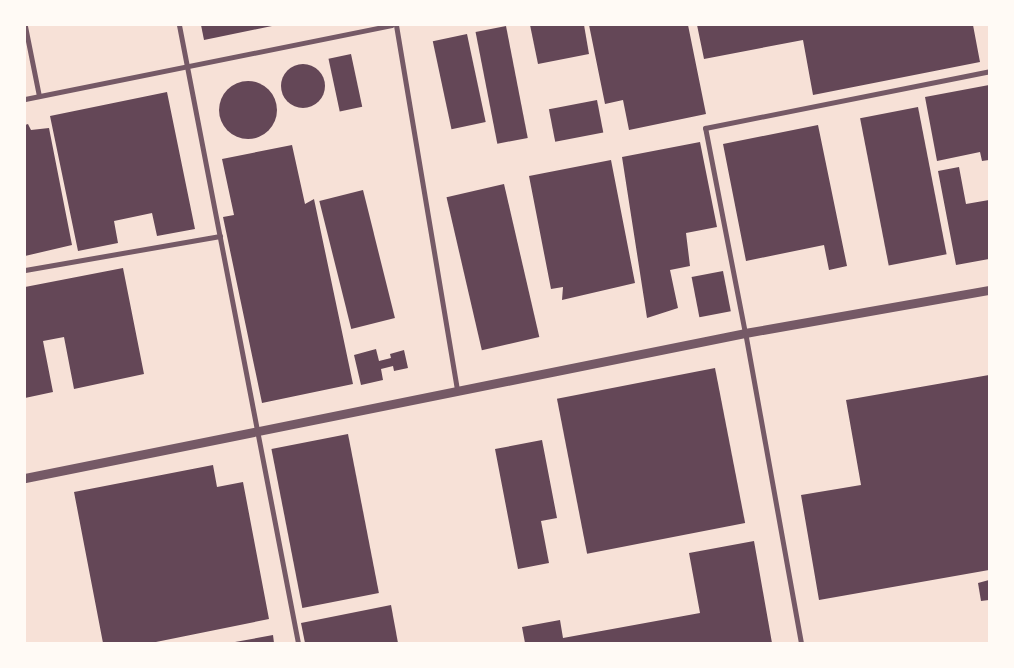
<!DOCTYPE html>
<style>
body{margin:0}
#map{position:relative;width:1014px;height:668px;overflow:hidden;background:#f7e1d7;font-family:"Space Grotesk",sans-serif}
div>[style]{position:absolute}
.building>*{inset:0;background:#644757;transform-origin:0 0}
.round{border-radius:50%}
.minor>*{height:5px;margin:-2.5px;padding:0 2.5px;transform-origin:2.5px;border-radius:2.5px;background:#755966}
.tertiary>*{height:9px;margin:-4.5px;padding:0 4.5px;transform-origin:4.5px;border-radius:4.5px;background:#755966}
span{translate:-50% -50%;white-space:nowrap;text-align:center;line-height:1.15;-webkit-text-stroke:4px #fffaf5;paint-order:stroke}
.frame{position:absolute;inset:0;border:26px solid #fffaf5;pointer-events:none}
</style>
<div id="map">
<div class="building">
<div style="clip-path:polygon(201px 25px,272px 25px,272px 26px,204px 40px)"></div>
<div style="clip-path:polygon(530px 25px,584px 25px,589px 54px,538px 64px)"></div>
<div style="clip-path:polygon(589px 25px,688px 25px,706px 114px,629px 130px,623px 100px,605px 104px)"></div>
<div style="clip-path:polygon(697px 25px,973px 25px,980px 62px,813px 95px,803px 40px,704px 59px)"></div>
<div style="left:506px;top:26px;width:114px;height:31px;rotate:79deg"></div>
<div style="left:467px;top:34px;width:90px;height:35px;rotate:78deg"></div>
<div style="left:351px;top:54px;width:54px;height:23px;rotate:78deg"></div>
<div class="round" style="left:281px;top:64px;width:44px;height:44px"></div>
<div class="round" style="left:219px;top:81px;width:58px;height:58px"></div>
<div style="clip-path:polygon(989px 85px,989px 160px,982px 161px,980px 152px,937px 161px,925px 97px)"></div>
<div style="clip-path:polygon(167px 92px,195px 229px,157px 236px,152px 213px,114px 221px,118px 243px,78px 251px,50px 116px)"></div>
<div style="left:597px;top:100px;width:33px;height:49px;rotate:79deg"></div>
<div style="left:918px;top:107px;width:150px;height:59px;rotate:79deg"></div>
<div style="clip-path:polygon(28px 124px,31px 130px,49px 128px,72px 245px,25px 256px,25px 125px)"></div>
<div style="clip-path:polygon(818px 125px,847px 266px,829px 270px,824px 245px,746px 261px,723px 144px)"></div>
<div style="clip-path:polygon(700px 142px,717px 227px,686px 233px,690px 266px,670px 270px,678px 308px,647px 318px,622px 157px)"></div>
<div style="clip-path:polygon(292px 145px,305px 204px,314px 199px,353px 384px,262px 403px,223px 217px,234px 215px,222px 159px)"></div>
<div style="clip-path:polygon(611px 160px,635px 283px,562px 300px,563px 287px,551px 289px,529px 176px)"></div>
<div style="clip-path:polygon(959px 167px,966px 204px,989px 200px,989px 259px,956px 265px,938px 171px)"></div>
<div style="left:504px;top:184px;width:157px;height:59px;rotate:77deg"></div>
<div style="left:363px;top:190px;width:132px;height:45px;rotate:76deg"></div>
<div style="clip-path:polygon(123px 268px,144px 374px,74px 389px,64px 337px,43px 341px,53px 392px,25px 398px,25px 287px)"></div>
<div style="left:723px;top:271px;width:41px;height:32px;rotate:79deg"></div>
<div style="clip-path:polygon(376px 349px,379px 361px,391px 358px,390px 354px,404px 350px,408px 368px,394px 371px,393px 366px,381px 369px,383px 380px,361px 385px,354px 355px)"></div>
<div style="left:715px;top:368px;width:158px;height:161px;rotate:79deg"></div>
<div style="clip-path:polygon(989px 375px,989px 570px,819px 600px,801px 495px,861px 485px,846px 400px)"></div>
<div style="left:348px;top:434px;width:162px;height:78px;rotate:79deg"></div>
<div style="clip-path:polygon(542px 440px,557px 518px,541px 521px,549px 563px,518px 569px,495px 449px)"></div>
<div style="clip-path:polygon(213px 465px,217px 487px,243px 482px,269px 619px,151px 643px,103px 643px,74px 492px)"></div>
<div style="clip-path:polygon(754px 541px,772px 643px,525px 643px,522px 627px,560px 620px,563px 638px,700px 613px,689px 553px)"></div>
<div style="clip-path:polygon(989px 580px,989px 600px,981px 601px,978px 583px)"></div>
<div style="clip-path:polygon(391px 605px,398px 643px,305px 643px,301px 623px)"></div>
<div style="clip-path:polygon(273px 635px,274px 643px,235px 643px,235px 642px)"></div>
</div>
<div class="minor">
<div style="left:179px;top:25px;width:629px;rotate:79.1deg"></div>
<div style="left:396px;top:25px;width:370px;rotate:80.5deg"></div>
<div style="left:25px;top:26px;width:71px;rotate:78.7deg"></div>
<div style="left:25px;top:99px;width:374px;rotate:-11.4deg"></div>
<div style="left:25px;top:270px;width:198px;rotate:-9.9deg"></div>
<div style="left:801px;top:643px;width:315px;rotate:-100.2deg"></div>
<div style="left:745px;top:333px;width:209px;rotate:-101deg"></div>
<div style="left:705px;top:128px;width:290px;rotate:-11.3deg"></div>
</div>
<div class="tertiary">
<div style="left:25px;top:478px;width:734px;rotate:-11.39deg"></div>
<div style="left:745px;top:333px;width:248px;rotate:-10deg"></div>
</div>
<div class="frame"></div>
</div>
